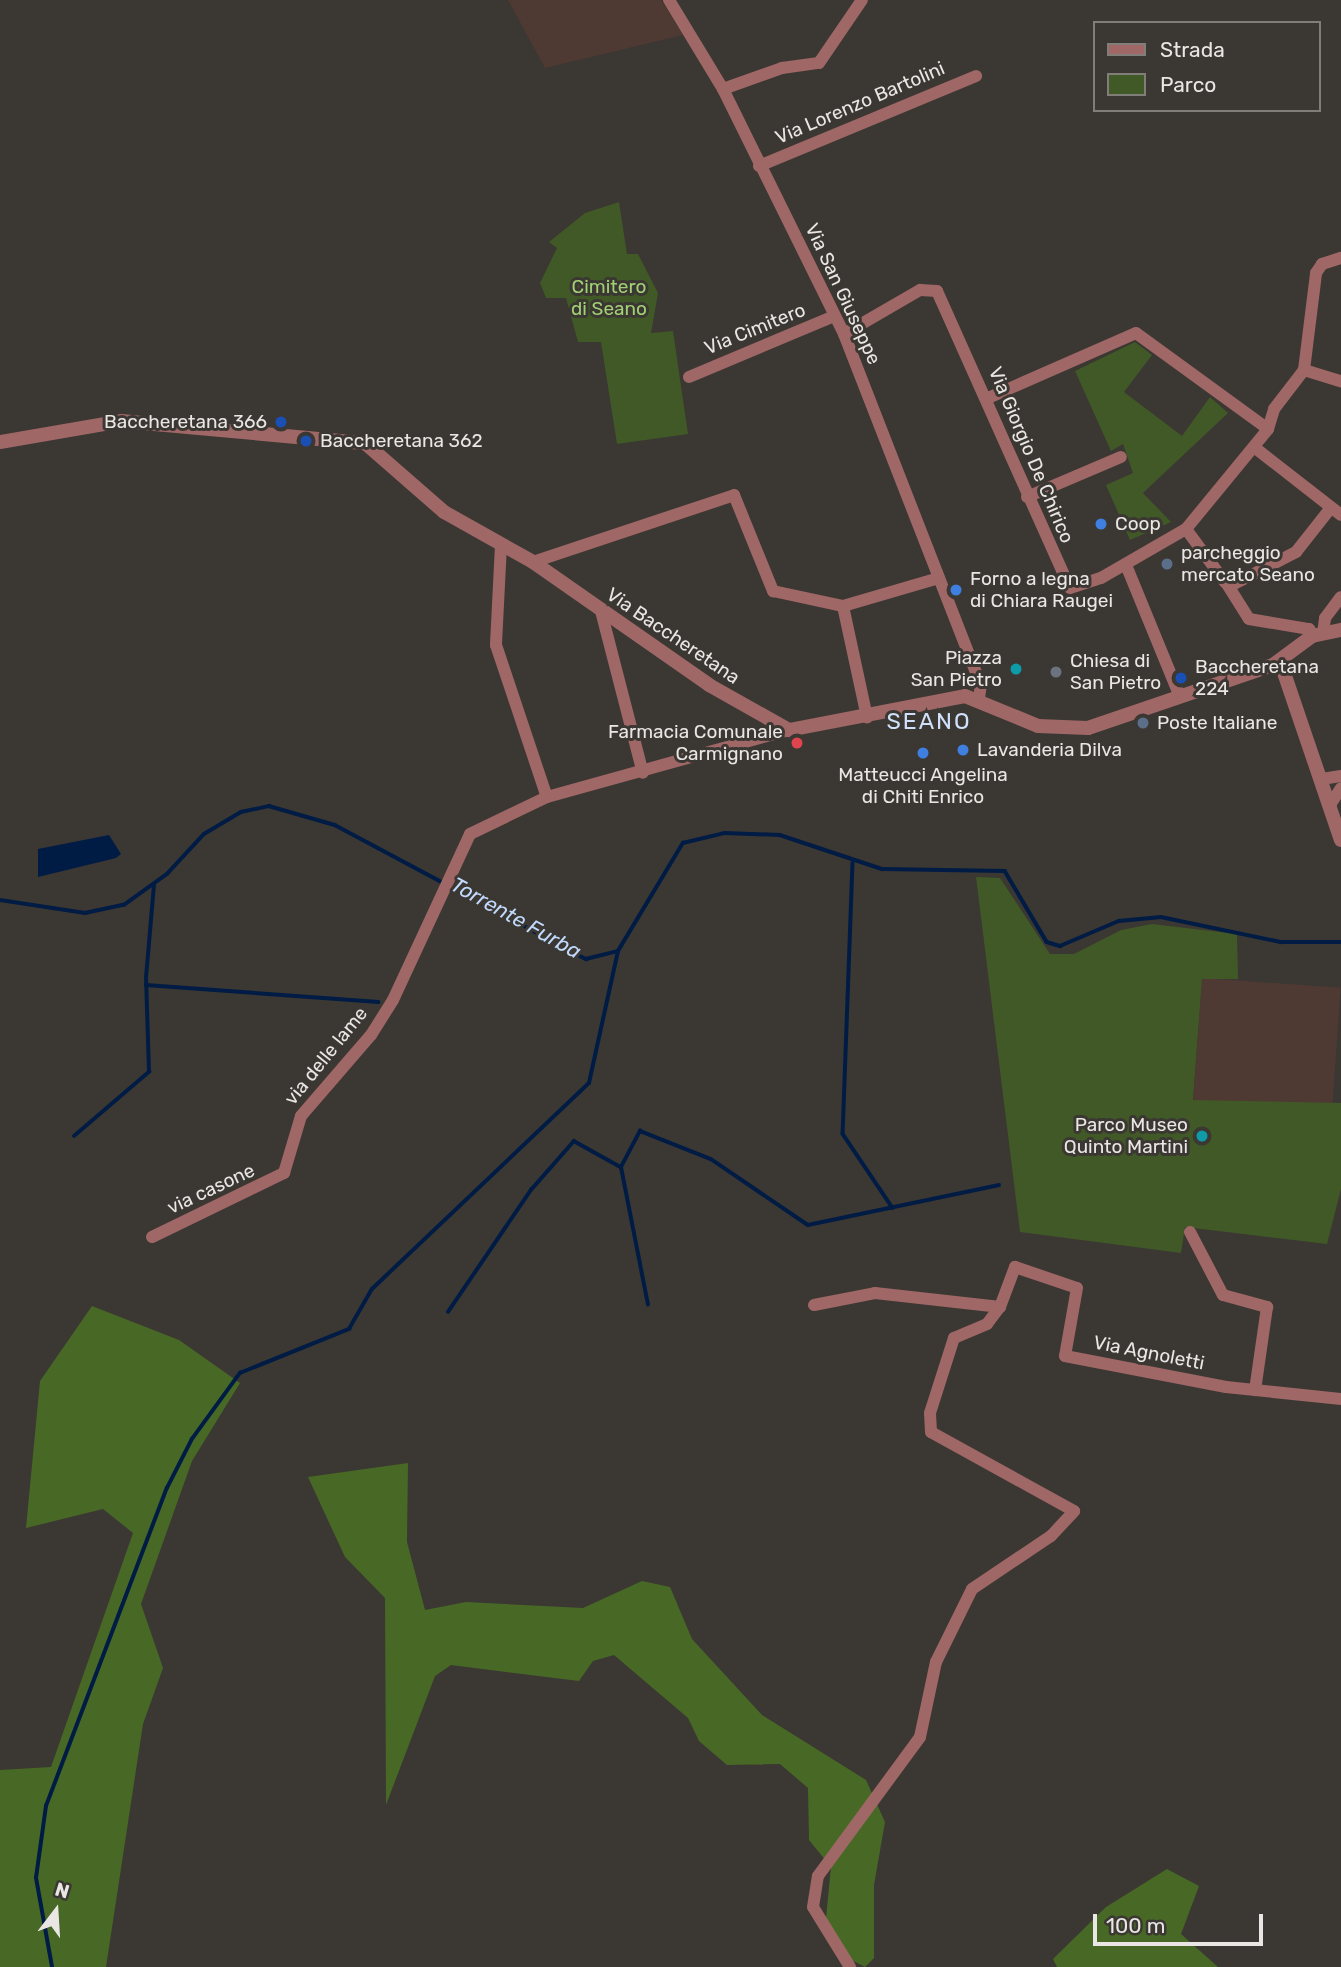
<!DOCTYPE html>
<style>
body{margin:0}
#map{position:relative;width:1341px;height:1967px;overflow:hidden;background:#3b3733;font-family:Rubik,sans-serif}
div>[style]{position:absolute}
.industrial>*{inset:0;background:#4e3a33;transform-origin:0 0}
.green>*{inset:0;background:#405926}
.forest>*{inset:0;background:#486925}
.water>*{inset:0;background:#001c44}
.stream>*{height:3.5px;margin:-1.75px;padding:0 1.75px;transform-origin:1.75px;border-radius:1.75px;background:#001c44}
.minor>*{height:12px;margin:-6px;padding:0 6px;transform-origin:6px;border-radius:6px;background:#9f6765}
.tertiary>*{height:14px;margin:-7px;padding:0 7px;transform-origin:7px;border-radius:7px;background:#9f6765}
.dots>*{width:19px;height:19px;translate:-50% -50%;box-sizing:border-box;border:4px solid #3b3733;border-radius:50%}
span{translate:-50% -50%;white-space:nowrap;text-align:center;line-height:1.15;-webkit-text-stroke:6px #3b3733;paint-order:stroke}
.street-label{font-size:19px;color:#e9e6e3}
.park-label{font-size:19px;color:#a1d174}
.poi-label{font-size:19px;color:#e9e6e3}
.right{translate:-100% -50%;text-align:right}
.left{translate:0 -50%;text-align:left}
.water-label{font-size:21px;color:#c1d9fb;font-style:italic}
.quarter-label{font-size:23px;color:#d0e0fa;letter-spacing:2px}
.legend{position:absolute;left:1093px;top:21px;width:228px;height:91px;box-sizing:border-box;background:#3b3733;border:2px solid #817d79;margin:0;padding:9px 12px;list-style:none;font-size:21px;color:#e9e6e3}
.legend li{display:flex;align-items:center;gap:14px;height:35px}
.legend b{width:35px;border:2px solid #817d79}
.north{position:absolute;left:21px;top:1876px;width:70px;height:70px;-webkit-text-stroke:5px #3b3733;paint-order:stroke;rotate:17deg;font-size:19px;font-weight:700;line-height:28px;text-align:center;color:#e9e6e3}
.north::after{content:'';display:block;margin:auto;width:24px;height:32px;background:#e9e6e3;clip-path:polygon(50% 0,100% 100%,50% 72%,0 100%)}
.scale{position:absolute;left:1093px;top:1914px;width:170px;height:32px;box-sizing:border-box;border:4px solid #e9e6e3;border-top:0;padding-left:9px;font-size:21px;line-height:24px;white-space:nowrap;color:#e9e6e3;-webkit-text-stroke:5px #3b3733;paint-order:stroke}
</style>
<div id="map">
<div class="industrial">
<div style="clip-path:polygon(508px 0,661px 0,683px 35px,545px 68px)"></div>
<div style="left:1202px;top:978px;width:139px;height:123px;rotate:4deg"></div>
</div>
<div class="green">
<div style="clip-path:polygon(619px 202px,627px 254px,638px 254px,658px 293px,651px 333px,673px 331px,688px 434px,617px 444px,601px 342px,578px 342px,566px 298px,546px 298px,540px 283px,557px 248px,549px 242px,585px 213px)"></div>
<div style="clip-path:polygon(1135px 342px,1152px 355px,1124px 392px,1182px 436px,1210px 397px,1228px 413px,1143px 493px,1171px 522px,1130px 540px,1106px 485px,1133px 473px,1123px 444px,1111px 451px,1075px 371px)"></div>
<div style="clip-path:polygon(976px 877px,1000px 878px,1050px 954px,1074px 954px,1121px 930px,1152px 924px,1237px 934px,1238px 979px,1202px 979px,1193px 1100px,1341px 1103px,1341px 1189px,1327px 1244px,1185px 1227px,1181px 1253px,1020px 1232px)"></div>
</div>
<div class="forest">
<div style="clip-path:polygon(92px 1306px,179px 1340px,240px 1383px,192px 1461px,141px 1604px,163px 1668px,143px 1724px,106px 1967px,0 1967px,0 1770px,51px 1767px,133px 1533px,103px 1509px,26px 1528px,40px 1381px)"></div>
<div style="clip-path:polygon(408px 1463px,407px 1542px,425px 1610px,466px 1602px,583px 1608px,642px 1581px,670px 1587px,692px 1639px,762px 1715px,866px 1780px,885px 1822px,874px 1885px,874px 1958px,865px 1967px,846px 1957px,826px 1918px,831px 1867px,809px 1840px,808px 1788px,780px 1764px,727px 1765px,699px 1741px,688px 1718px,614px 1655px,593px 1661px,579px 1681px,451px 1665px,435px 1676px,386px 1805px,385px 1598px,345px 1557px,308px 1477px)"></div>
<div style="clip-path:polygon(1167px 1869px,1199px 1886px,1181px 1934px,1218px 1967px,1057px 1967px,1053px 1959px,1106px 1907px)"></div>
</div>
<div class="water">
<div style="clip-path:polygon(109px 835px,121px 854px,116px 858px,38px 877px,38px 849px)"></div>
</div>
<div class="stream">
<div style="left:853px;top:863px;width:271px;rotate:92.1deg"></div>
<div style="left:843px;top:1134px;width:89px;rotate:56deg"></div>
<div style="left:0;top:900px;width:86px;rotate:8.7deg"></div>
<div style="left:85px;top:913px;width:40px;rotate:-12deg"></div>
<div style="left:124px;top:905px;width:53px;rotate:-35.8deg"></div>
<div style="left:167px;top:874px;width:54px;rotate:-47.2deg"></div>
<div style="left:204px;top:834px;width:43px;rotate:-30.7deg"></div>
<div style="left:241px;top:812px;width:29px;rotate:-12deg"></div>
<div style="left:269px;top:806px;width:69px;rotate:16.1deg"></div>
<div style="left:335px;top:825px;width:285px;rotate:28.1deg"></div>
<div style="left:586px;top:959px;width:33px;rotate:-14deg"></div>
<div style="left:618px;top:951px;width:126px;rotate:-59deg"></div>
<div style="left:683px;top:843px;width:43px;rotate:-13.4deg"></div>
<div style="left:725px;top:833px;width:55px;rotate:2.1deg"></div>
<div style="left:780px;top:835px;width:108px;rotate:18.4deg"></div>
<div style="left:882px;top:869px;width:123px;rotate:0.9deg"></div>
<div style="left:1005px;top:871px;width:82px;rotate:59.4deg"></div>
<div style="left:1047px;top:942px;width:14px;rotate:17deg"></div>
<div style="left:1060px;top:946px;width:64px;rotate:-23deg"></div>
<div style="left:1119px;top:921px;width:42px;rotate:-5.4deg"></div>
<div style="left:1161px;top:917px;width:123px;rotate:11.8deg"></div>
<div style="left:1281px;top:942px;width:60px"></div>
<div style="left:146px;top:985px;width:233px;rotate:4.2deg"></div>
<div style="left:74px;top:1136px;width:99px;rotate:-40.5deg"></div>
<div style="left:149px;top:1072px;width:94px;rotate:-91.8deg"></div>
<div style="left:146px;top:978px;width:93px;rotate:-85.1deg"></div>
<div style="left:648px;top:1305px;width:141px;rotate:-101.1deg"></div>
<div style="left:621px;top:1167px;width:41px;rotate:-62.2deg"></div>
<div style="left:640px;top:1131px;width:76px;rotate:21.5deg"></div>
<div style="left:711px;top:1159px;width:117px;rotate:34.2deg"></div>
<div style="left:808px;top:1225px;width:195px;rotate:-11.8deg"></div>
<div style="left:448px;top:1312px;width:148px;rotate:-55.8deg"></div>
<div style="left:531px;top:1190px;width:65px;rotate:-48.7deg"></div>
<div style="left:574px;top:1141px;width:54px;rotate:29deg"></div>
<div style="left:52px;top:1967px;width:90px;rotate:-100.2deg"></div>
<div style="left:36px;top:1878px;width:73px;rotate:-82.1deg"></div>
<div style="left:46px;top:1806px;width:340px;rotate:-69.2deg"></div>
<div style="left:167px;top:1488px;width:55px;rotate:-63deg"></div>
<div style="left:192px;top:1439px;width:82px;rotate:-54deg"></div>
<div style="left:240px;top:1373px;width:118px;rotate:-22deg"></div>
<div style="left:349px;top:1329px;width:46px;rotate:-60.1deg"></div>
<div style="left:372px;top:1289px;width:299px;rotate:-43.5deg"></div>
<div style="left:589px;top:1083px;width:135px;rotate:-77.6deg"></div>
</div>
<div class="minor">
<div style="left:669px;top:0;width:104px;rotate:58.8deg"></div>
<div style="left:723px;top:89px;width:273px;rotate:63.7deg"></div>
<div style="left:844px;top:334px;width:377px;rotate:68.7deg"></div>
<div style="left:981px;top:685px;width:12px;rotate:99deg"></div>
<div style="left:723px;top:89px;width:63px;rotate:-19.6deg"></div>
<div style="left:782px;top:68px;width:37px;rotate:-8deg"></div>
<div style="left:819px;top:63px;width:76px;rotate:-55.7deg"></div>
<div style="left:759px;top:166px;width:235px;rotate:-22.5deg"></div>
<div style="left:844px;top:334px;width:88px;rotate:-30.1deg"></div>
<div style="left:920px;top:290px;width:17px;rotate:3deg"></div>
<div style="left:937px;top:291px;width:325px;rotate:65.9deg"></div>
<div style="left:1070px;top:588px;width:33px;rotate:-18deg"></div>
<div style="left:1101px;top:578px;width:98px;rotate:-30deg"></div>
<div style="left:1186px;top:529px;width:129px;rotate:-50.6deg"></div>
<div style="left:1268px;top:429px;width:163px;rotate:-144deg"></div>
<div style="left:1136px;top:333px;width:164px;rotate:156.3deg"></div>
<div style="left:1304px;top:370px;width:39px;rotate:17deg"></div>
<div style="left:689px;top:377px;width:157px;rotate:-22.8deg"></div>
<div style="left:1268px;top:429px;width:21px;rotate:-73deg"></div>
<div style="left:1274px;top:409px;width:49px;rotate:-52.4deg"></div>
<div style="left:1304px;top:370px;width:98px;rotate:-82.9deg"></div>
<div style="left:1316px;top:273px;width:11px;rotate:-56deg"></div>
<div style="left:1322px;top:264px;width:20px;rotate:-18deg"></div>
<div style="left:1254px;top:447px;width:110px;rotate:38deg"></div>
<div style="left:1027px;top:497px;width:102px;rotate:-23.1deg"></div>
<div style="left:1186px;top:529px;width:66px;rotate:53.7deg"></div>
<div style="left:1225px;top:582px;width:9px;rotate:13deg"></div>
<div style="left:1234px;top:584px;width:70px;rotate:-27.3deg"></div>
<div style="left:1296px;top:552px;width:55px;rotate:-51.7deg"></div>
<div style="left:501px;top:545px;width:100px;rotate:92.9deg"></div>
<div style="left:496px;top:645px;width:160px;rotate:71.5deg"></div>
<div style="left:533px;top:562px;width:212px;rotate:-18.4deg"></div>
<div style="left:734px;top:495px;width:104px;rotate:67.9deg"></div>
<div style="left:773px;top:591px;width:72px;rotate:12.1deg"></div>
<div style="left:843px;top:606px;width:114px;rotate:77.8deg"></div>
<div style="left:1126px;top:565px;width:139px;rotate:67.7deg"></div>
<div style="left:1227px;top:584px;width:41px;rotate:57.8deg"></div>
<div style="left:1249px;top:619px;width:61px;rotate:9.5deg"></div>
<div style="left:1309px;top:629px;width:9px;rotate:54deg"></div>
<div style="left:843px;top:606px;width:100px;rotate:-16.3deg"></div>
<div style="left:601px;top:611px;width:167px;rotate:75.5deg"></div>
<div style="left:1323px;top:633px;width:15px;rotate:-82deg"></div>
<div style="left:1325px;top:618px;width:26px;rotate:-53deg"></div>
<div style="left:1322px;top:779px;width:19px;rotate:-9deg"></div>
<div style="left:1330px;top:805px;width:20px;rotate:-57deg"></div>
<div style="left:1190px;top:1232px;width:71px;rotate:62.4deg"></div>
<div style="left:1223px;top:1295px;width:46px;rotate:15.3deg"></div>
<div style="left:1267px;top:1307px;width:84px;rotate:98.2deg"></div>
<div style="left:152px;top:1237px;width:147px;rotate:-25.9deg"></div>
<div style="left:284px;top:1173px;width:59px;rotate:-73.4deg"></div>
<div style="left:301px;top:1116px;width:107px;rotate:-49.2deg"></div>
<div style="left:371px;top:1035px;width:41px;rotate:-57.8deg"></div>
<div style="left:393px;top:1000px;width:183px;rotate:-65.1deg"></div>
<div style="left:470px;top:834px;width:85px;rotate:-25.7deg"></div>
<div style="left:547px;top:797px;width:251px;rotate:-15.5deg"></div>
<div style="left:814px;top:1305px;width:62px;rotate:-11.1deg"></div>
<div style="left:875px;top:1293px;width:126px;rotate:6.4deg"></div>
<div style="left:1000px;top:1307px;width:43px;rotate:-69.4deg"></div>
<div style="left:1015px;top:1267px;width:65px;rotate:18.7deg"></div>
<div style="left:1077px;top:1288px;width:69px;rotate:100deg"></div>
<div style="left:1065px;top:1356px;width:164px;rotate:10.9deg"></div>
<div style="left:1226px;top:1387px;width:116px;rotate:6deg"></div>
<div style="left:850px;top:1967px;width:70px;rotate:-121.7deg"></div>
<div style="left:813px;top:1907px;width:31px;rotate:-81deg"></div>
<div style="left:818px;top:1876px;width:172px;rotate:-53.7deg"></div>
<div style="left:920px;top:1737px;width:77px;rotate:-78deg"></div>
<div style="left:936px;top:1662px;width:81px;rotate:-63.7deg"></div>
<div style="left:972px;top:1589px;width:95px;rotate:-33.9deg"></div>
<div style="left:1051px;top:1536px;width:34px;rotate:-47deg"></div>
<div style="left:1074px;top:1511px;width:163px;rotate:-151.1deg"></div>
<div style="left:931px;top:1432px;width:19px;rotate:-93deg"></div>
<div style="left:930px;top:1413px;width:79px;rotate:-72.3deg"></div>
<div style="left:954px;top:1338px;width:36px;rotate:-23deg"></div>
<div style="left:987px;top:1324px;width:21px;rotate:-53deg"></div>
</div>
<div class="tertiary">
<div style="left:0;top:442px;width:123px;rotate:-9.8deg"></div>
<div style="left:121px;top:421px;width:245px;rotate:5.2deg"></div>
<div style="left:365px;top:443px;width:105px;rotate:41.1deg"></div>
<div style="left:444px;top:512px;width:102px;rotate:29.3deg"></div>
<div style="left:533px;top:562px;width:215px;rotate:34.9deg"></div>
<div style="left:709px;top:685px;width:92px;rotate:29.4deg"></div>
<div style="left:789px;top:730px;width:179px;rotate:-10.9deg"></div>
<div style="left:965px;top:696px;width:79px;rotate:22.3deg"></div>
<div style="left:1038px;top:726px;width:50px;rotate:2.3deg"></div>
<div style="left:1088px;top:728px;width:195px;rotate:-18.8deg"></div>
<div style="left:1273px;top:665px;width:49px;rotate:-36.6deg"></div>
<div style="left:1312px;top:636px;width:30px;rotate:-12deg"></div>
<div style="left:1280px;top:661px;width:189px;rotate:71.2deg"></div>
</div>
<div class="dots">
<div style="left:281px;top:422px;background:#1a4fb4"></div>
<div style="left:306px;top:441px;background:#1a4fb4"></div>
<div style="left:1101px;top:524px;background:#3f7fe0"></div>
<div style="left:1167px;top:564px;background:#5c6f8a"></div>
<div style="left:956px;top:590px;background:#3f7fe0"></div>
<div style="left:1016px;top:669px;background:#0f9aa8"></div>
<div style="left:1056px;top:672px;background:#6b7280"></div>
<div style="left:1181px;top:678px;background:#1a4fb4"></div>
<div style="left:1143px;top:723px;background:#5c6f8a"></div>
<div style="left:797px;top:743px;background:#e0444e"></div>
<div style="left:963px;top:750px;background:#3f7fe0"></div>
<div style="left:923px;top:753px;background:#3f7fe0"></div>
<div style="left:1202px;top:1136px;background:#0f9aa8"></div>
</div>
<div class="street-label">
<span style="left:860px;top:103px;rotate:-23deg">Via Lorenzo Bartolini</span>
<span style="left:843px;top:294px;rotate:65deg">Via San Giuseppe</span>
<span style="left:755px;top:329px;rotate:-22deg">Via Cimitero</span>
<span style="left:1031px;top:455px;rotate:67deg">Via Giorgio De Chirico</span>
<span style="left:673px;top:636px;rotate:34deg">Via Baccheretana</span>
<span style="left:326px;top:1056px;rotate:-51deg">via delle lame</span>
<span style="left:211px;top:1189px;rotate:-25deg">via casone</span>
<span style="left:1149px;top:1353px;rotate:11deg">Via Agnoletti</span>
</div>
<div class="park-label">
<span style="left:609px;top:298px">Cimitero<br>di Seano</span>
</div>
<div class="poi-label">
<span class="right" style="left:267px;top:422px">Baccheretana 366</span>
<span class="left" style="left:320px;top:441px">Baccheretana 362</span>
<span class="left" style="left:1115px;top:524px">Coop</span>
<span class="left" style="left:1181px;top:564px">parcheggio<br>mercato Seano</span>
<span class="left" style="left:970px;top:590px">Forno a legna<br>di Chiara Raugei</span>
<span class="right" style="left:1002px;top:669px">Piazza<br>San Pietro</span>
<span class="left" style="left:1070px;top:672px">Chiesa di<br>San Pietro</span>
<span class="left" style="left:1195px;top:678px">Baccheretana<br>224</span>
<span class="left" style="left:1157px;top:723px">Poste Italiane</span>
<span class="right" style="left:783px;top:743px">Farmacia Comunale<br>Carmignano</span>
<span class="left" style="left:977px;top:750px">Lavanderia Dilva</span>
<span style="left:923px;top:786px">Matteucci Angelina<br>di Chiti Enrico</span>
<span class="right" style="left:1188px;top:1136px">Parco Museo<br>Quinto Martini</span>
</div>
<div class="water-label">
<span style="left:516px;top:918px;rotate:29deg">Torrente Furba</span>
</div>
<div class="quarter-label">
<span style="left:929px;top:721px">SEANO</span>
</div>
<ul class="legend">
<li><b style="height:9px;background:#9f6765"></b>Strada</li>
<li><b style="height:19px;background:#405926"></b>Parco</li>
</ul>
<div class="north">N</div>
<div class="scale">100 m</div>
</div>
